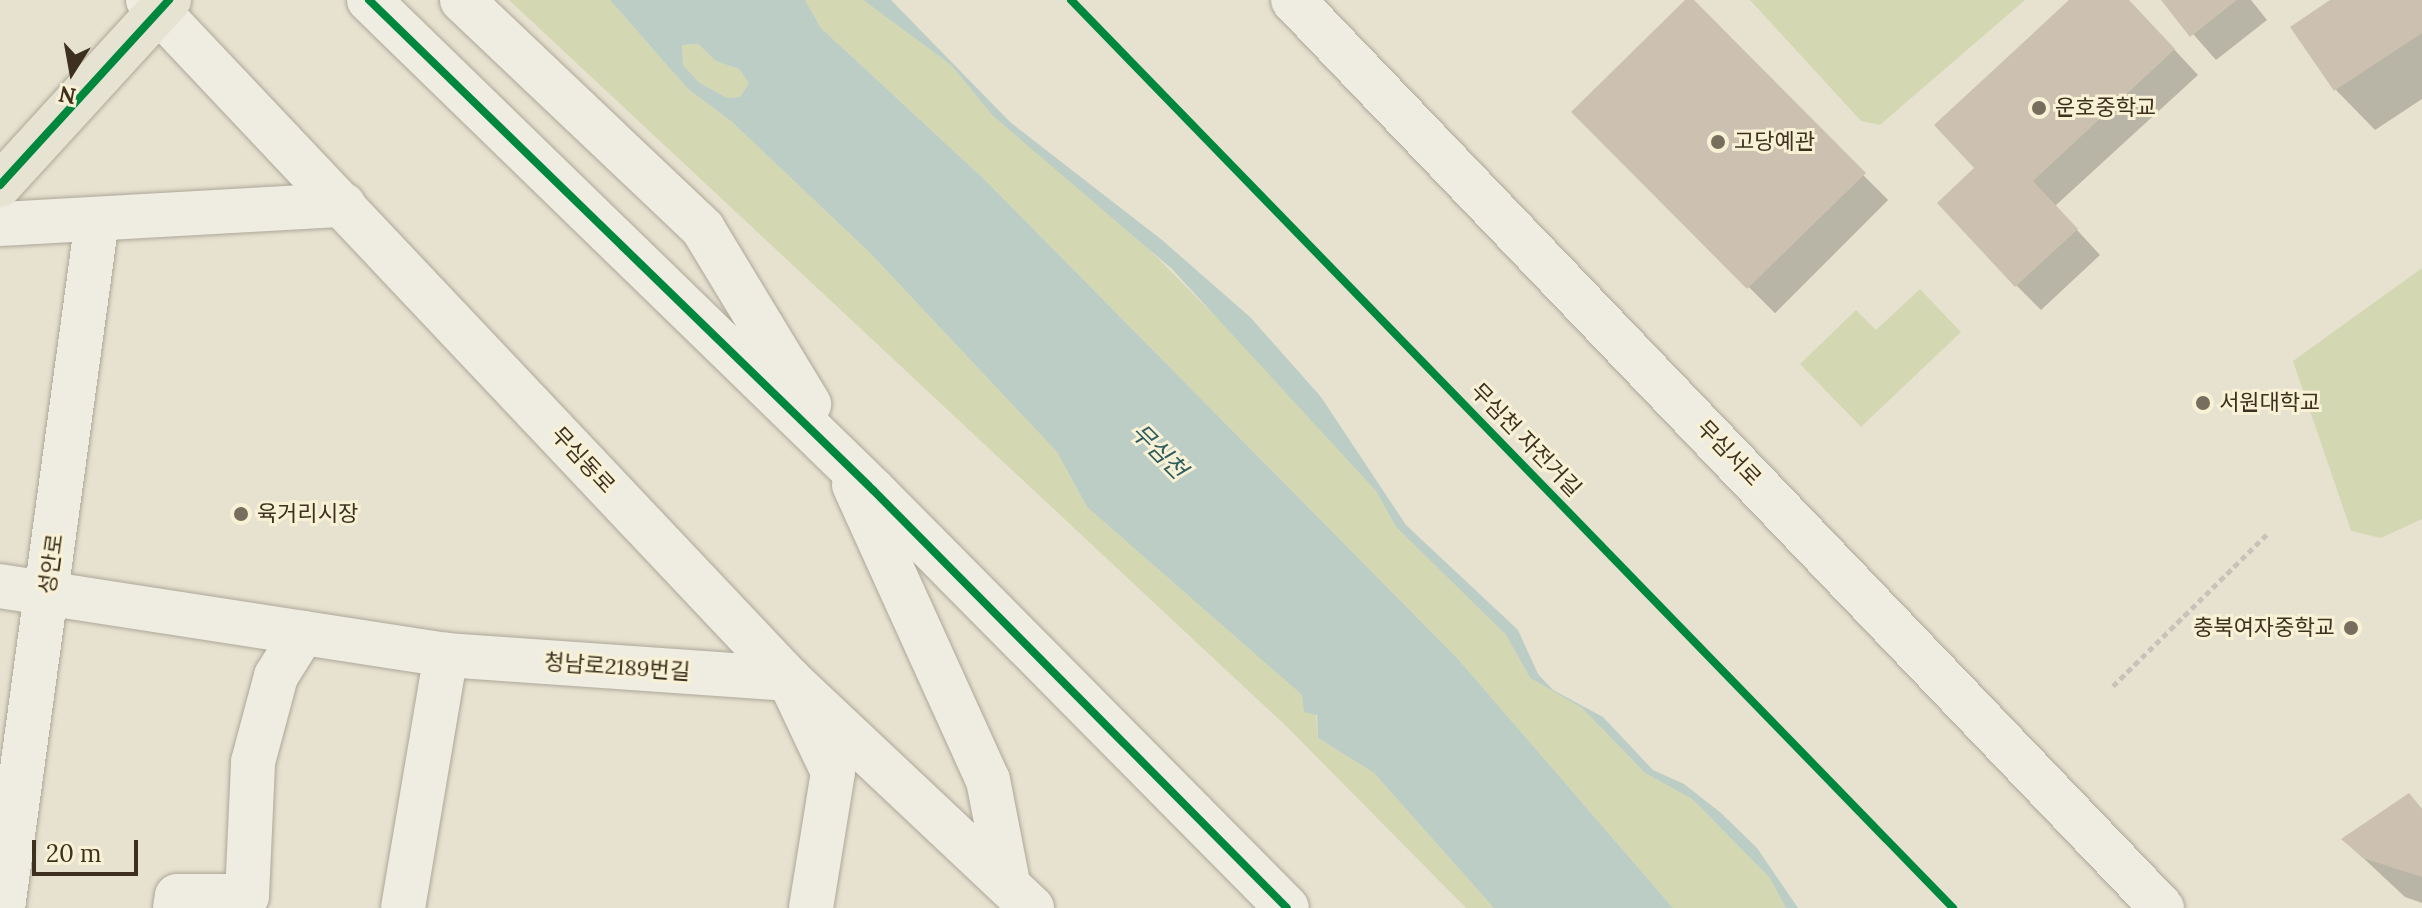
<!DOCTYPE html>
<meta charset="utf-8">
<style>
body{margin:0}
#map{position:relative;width:2422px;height:908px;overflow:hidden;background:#e7e2d0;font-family:Lora,"Noto Sans KR",serif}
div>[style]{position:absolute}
.green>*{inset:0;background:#d4d8b2}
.water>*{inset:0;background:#bbcdc4}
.shadow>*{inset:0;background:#0003;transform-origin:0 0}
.building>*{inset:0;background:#ccc1b0}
.path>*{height:5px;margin-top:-2.5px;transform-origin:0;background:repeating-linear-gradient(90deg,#c8c3b8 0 6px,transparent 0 10px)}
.roads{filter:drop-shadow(0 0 2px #ada798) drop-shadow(0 0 2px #ada798)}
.minor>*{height:44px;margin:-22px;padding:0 22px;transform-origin:22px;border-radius:22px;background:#efece2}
.major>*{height:44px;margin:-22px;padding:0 22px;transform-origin:22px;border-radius:22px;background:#e7e3d3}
.cycleway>*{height:8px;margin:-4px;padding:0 4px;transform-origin:4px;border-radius:4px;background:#00873e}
.dots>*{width:22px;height:22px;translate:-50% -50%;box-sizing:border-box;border:4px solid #f8f1d6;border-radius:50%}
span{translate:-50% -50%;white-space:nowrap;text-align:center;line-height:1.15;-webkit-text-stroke:6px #f8f1d6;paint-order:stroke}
.poi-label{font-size:22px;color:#3d301f}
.left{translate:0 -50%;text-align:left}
.right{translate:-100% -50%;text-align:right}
.street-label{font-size:22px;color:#3d301f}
.water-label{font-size:24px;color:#2d5c5e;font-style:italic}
.north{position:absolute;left:32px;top:32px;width:80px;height:80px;-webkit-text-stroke:6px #f8f1d6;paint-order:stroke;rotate:191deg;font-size:22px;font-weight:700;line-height:32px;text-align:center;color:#3d301f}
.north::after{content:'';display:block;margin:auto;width:28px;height:36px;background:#3d301f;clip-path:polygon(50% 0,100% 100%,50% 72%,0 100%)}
.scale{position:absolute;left:32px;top:840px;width:106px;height:36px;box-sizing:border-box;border:4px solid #3d301f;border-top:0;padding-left:10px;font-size:24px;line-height:28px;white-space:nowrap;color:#3d301f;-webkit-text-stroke:6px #f8f1d6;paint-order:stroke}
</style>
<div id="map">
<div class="green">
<div style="clip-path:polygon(509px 0,610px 0,688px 89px,732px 122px,869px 252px,1057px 452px,1087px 507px,1302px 695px,1316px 715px,1318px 738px,1374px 773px,1494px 908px,1466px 908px,1287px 727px)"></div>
<div style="clip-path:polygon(805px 0,863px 0,951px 65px,993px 116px,1141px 241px,1228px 329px,1376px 491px,1396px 527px,1506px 635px,1530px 678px,1582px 708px,1645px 773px,1692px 799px,1769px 877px,1786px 908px,1673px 908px,1458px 659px,985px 180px,821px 28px)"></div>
<div style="clip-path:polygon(1750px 0,2025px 0,1880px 125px,1861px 121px)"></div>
<div style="clip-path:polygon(698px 44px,716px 61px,739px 69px,749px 83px,740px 97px,727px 98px,700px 83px,683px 65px,682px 45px)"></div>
<div style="clip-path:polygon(2422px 268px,2422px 519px,2381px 538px,2351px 531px,2293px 361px)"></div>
<div style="clip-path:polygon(1920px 289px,1961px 332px,1861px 427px,1800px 364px,1856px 310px,1876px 330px)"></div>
</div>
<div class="water">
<div style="clip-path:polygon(evenodd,610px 0,805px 0,821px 28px,985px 180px,1458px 659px,1673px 908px,1494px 908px,1374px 773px,1318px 738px,1317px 715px,1304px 712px,1302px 695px,1087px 507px,1057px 452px,869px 252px,732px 122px,688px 89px,610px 0,698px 44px,716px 61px,739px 69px,749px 83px,740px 97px,727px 98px,700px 83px,683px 65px,682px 45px,698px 44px)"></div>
<div style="clip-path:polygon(863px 0,891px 0,1010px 122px,1162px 240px,1250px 317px,1321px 397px,1406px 525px,1518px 630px,1538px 674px,1553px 690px,1603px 717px,1653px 770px,1684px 784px,1721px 813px,1757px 848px,1798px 908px,1786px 908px,1769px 877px,1692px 799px,1645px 773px,1582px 708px,1530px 678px,1506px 635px,1396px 527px,1376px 491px,1172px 269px,993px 116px,951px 65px)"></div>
</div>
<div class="shadow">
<div style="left:1688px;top:0;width:283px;height:160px;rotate:45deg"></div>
<div style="clip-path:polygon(2072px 0,2128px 0,2198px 75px,2055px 206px,2100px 255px,2041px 310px,2016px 285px,1977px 168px)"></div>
<div style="clip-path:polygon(2163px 0,2251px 0,2267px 20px,2216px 60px)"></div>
<div style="clip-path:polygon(2333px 0,2422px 0,2422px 99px,2375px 130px,2336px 90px,2293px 27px)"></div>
<div style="clip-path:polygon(2409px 795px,2422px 809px,2422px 903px,2405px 897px,2344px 840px)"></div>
</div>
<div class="building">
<div style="clip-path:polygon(1685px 0,1694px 0,1866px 173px,1747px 289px,1571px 112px)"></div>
<div style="clip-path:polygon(2069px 0,2129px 0,2175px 49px,2033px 181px,2078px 229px,2015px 287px,1937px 203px,1974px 168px,1934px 125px)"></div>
<div style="clip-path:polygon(2161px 0,2237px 0,2190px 37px)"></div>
<div style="clip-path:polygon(2330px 0,2422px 0,2422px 33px,2334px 91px,2290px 27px)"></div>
<div style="clip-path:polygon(2409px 793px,2422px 809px,2422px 877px,2363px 858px,2341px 839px)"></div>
</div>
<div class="path">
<div style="left:2113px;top:686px;width:219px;rotate:-44.6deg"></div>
</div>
<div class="roads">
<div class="minor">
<div style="left:148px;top:0;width:934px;rotate:46.65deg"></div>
<div style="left:789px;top:679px;width:334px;rotate:43.3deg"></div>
<div style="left:369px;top:0;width:703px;rotate:44.19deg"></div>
<div style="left:873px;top:490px;width:588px;rotate:45.28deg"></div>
<div style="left:462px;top:0;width:332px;rotate:43.5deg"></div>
<div style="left:703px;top:229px;width:205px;rotate:58.8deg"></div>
<div style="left:1293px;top:0;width:1257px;rotate:46.26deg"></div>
<div style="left:0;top:224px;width:344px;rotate:-3.2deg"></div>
<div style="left:854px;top:485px;width:324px;rotate:65.6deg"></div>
<div style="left:988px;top:780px;width:105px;rotate:79deg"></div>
<div style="left:0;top:586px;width:451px;rotate:8.8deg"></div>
<div style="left:446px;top:655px;width:344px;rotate:4deg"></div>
<div style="left:789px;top:679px;width:103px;rotate:64.7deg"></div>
<div style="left:833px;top:772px;width:138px;rotate:99.2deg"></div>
<div style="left:3px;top:908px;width:694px;rotate:-82.22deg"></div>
<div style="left:175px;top:908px;width:12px;rotate:-81deg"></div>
<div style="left:177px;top:896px;width:70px"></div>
<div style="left:247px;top:896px;width:134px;rotate:-87.4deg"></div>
<div style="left:253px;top:762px;width:89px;rotate:-75deg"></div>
<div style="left:276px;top:676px;width:51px;rotate:-57.9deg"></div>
<div style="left:403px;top:908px;width:257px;rotate:-80.4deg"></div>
</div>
<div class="major">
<div style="left:0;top:185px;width:251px;rotate:-47.6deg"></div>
</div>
</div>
<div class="cycleway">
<div style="left:369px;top:0;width:703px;rotate:44.19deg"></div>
<div style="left:873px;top:490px;width:588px;rotate:45.28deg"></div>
<div style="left:1071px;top:0;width:1266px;rotate:45.83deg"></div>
<div style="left:0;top:185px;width:251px;rotate:-47.6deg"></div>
</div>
<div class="dots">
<div style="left:2039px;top:108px;background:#786e5d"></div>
<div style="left:1718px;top:142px;background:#786e5d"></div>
<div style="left:2203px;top:403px;background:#786e5d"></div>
<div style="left:241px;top:514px;background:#786e5d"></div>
<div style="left:2351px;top:628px;background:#786e5d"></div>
</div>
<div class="poi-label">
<span class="left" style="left:2055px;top:108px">운호중학교</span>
<span class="left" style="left:1734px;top:142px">고당예관</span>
<span class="left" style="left:2219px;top:403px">서원대학교</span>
<span class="left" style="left:257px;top:514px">육거리시장</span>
<span class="right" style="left:2335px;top:628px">충북여자중학교</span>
</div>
<div class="street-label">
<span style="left:1526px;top:440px;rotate:46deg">무심천 자전거길</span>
<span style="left:1729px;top:453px;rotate:46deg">무심서로</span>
<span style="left:583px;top:460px;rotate:47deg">무심동로</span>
<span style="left:51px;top:564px;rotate:-82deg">성안로</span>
<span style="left:617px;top:667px;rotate:4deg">청남로2189번길</span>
</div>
<div class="water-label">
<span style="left:1159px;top:451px;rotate:45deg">무심천</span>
</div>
<div class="north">N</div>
<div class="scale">20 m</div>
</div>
